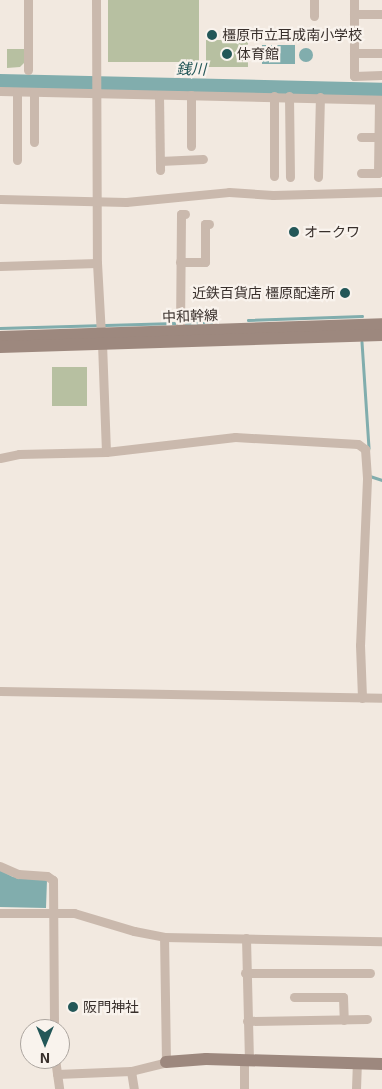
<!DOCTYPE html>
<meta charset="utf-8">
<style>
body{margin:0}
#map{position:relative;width:382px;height:1089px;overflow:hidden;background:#f2e9e0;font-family:"Exo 2","Noto Sans JP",sans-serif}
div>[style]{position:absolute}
.green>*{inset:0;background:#b7c0a1;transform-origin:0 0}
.water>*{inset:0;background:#81adad;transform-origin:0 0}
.round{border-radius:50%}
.stream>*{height:2.5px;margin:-1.25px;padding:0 1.25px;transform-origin:1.25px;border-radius:1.25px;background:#81adad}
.river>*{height:14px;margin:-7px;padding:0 7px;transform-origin:7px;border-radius:7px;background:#81adad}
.street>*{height:9px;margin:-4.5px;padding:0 4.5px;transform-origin:4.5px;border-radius:4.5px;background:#cab9ad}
.secondary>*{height:12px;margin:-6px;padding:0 6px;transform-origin:6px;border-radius:6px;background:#9d887e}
.dots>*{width:14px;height:14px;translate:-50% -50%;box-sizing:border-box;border:2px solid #f9f3ed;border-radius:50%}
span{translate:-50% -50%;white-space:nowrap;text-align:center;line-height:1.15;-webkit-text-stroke:4.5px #f9f3ed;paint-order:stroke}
.poi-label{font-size:14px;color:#382f2b}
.left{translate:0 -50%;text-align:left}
.right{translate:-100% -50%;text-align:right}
.street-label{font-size:14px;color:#382f2b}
.water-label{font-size:15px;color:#235758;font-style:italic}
.north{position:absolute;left:20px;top:1019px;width:50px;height:50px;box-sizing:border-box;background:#f9f3ed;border:1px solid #aca59f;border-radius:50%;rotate:180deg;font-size:14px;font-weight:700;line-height:20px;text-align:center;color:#382f2b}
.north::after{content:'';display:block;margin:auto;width:18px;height:22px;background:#235758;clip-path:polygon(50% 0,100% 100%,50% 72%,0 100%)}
</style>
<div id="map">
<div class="green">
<div style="left:108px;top:0;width:91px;height:62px"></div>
<div style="left:206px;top:40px;width:42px;height:27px"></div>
<div style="clip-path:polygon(7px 49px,24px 49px,24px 63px,20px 67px,7px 68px)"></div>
<div style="left:52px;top:367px;width:35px;height:39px"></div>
</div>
<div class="water">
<div style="left:262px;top:45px;width:33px;height:19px"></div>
<div class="round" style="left:299px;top:48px;width:14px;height:14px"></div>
<div style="clip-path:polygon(0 870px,13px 877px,47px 880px,46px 908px,0 907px)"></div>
</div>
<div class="stream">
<div style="left:248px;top:320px;width:114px;rotate:-2deg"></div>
<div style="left:0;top:328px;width:211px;rotate:-1.6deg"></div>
<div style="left:362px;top:342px;width:106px;rotate:86.2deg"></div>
<div style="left:370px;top:476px;width:13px;rotate:18deg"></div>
</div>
<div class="river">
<div style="left:0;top:81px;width:382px;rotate:1.3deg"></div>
</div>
<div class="street">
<div style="left:96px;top:0;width:263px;rotate:89.8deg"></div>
<div style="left:97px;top:263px;width:71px;rotate:86.8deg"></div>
<div style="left:314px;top:0;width:16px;rotate:90deg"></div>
<div style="left:354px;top:0;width:76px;rotate:90deg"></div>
<div style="left:354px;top:76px;width:28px;rotate:-2deg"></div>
<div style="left:354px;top:14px;width:28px"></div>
<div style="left:354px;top:53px;width:28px"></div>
<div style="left:28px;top:70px;width:70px;rotate:-90deg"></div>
<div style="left:0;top:91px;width:382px;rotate:1.3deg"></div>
<div style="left:17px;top:92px;width:68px;rotate:90deg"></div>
<div style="left:159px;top:95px;width:75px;rotate:89.2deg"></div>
<div style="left:274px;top:96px;width:80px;rotate:90deg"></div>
<div style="left:289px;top:96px;width:81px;rotate:89.3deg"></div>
<div style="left:361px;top:137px;width:17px"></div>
<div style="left:34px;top:142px;width:50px;rotate:-90deg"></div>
<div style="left:191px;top:146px;width:51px;rotate:-90deg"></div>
<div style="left:160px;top:161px;width:43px;rotate:-2.7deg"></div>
<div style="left:361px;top:173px;width:17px"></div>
<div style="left:378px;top:173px;width:73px;rotate:-89.2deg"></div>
<div style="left:318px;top:177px;width:80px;rotate:-88.6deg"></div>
<div style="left:0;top:199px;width:126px;rotate:1.4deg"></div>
<div style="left:126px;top:202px;width:103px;rotate:-5.5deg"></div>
<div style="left:229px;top:192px;width:44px;rotate:3.9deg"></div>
<div style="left:273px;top:195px;width:109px;rotate:-1.6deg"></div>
<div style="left:180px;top:262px;width:25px"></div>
<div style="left:205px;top:262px;width:38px;rotate:-90deg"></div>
<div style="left:205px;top:224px;width:4px"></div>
<div style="left:0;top:266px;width:97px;rotate:-1.8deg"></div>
<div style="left:180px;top:331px;width:117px;rotate:-89.5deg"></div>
<div style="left:181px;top:214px;width:4px"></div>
<div style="left:102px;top:343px;width:109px;rotate:87.9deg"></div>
<div style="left:0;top:458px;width:19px;rotate:-12deg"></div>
<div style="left:19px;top:454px;width:87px;rotate:-1.3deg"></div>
<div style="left:106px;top:452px;width:130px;rotate:-6.6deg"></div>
<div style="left:235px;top:437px;width:123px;rotate:3.3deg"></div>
<div style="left:358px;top:444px;width:9px;rotate:36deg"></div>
<div style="left:365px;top:449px;width:30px;rotate:86deg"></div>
<div style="left:367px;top:479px;width:166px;rotate:92.4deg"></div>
<div style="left:360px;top:645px;width:53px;rotate:87.8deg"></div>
<div style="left:0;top:691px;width:382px;rotate:1deg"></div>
<div style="left:0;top:866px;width:20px;rotate:24deg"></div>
<div style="left:18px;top:874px;width:29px;rotate:4deg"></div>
<div style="left:47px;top:876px;width:7px;rotate:34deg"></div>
<div style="left:53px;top:880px;width:149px;rotate:89.6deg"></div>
<div style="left:0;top:913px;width:74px"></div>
<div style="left:74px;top:913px;width:63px;rotate:16.7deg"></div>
<div style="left:134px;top:931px;width:31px;rotate:11deg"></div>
<div style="left:164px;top:937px;width:218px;rotate:1.1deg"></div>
<div style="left:246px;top:938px;width:122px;rotate:88.6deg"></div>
<div style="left:245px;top:973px;width:125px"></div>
<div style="left:294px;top:997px;width:49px"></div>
<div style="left:343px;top:997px;width:23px;rotate:88deg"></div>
<div style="left:247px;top:1021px;width:120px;rotate:-1deg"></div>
<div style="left:55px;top:1059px;width:30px;rotate:82deg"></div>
<div style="left:131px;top:1071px;width:18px;rotate:81deg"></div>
<div style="left:57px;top:1074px;width:74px;rotate:-2.3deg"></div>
<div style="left:131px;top:1071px;width:36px;rotate:-14deg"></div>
<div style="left:166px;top:1062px;width:125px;rotate:-90.9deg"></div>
<div style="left:244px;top:1089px;width:29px;rotate:-90deg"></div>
<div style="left:356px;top:1089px;width:26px;rotate:-88deg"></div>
</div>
<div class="secondary">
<div style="left:0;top:337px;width:382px;rotate:-1.9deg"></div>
<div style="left:0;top:347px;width:382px;rotate:-1.8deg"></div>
<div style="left:166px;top:1062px;width:40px;rotate:-4.3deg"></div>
<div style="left:206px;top:1059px;width:176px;rotate:1.6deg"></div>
</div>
<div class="dots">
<div style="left:212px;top:35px;background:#235758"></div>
<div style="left:227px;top:54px;background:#235758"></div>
<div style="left:294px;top:232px;background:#235758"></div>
<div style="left:345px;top:293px;background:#235758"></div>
<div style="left:73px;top:1007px;background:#235758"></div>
</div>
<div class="poi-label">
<span class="left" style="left:222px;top:35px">橿原市立耳成南小学校</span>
<span class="left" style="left:237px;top:54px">体育館</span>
<span class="left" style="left:304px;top:232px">オークワ</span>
<span class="right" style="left:335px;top:293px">近鉄百貨店 橿原配達所</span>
<span class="left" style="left:83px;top:1007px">阪門神社</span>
</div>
<div class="street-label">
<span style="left:190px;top:316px;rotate:-2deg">中和幹線</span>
</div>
<div class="water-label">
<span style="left:191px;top:69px;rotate:1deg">銭川</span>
</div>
<div class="north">N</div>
</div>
